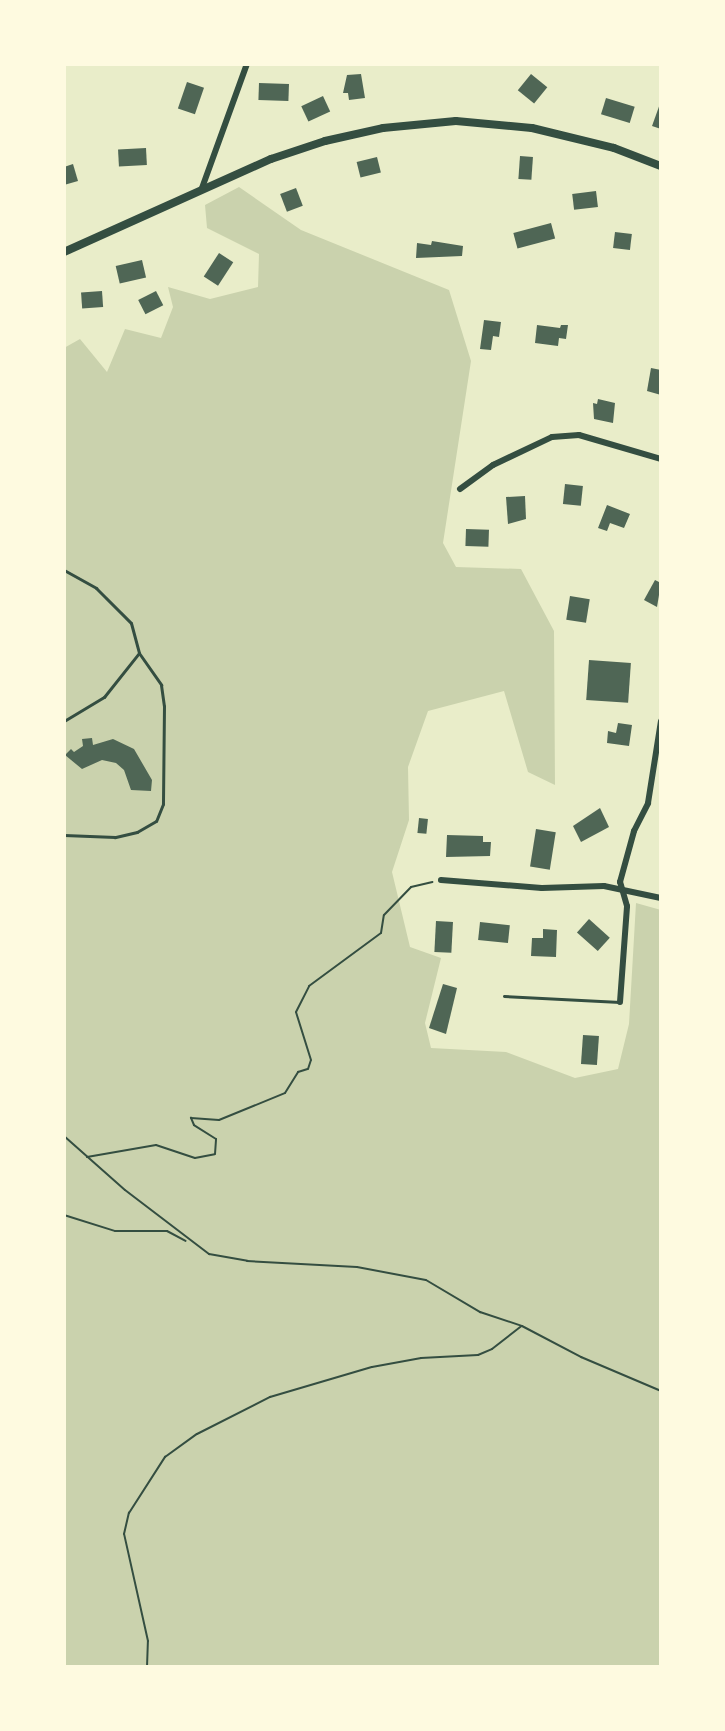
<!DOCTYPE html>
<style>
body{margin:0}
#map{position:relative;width:725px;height:1731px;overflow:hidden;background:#e9edc9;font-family:"Nunito Sans",sans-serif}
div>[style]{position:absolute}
.green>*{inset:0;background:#cad2ad}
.building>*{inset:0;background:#4f6655;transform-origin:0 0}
.path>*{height:2px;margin:-1px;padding:0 1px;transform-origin:1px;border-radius:1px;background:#344e41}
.service>*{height:3px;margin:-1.5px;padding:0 1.5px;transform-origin:1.5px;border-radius:1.5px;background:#344e41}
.minor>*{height:6px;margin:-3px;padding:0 3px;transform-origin:3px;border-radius:3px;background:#344e41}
.secondary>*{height:8px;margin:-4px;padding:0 4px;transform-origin:4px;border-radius:4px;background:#344e41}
span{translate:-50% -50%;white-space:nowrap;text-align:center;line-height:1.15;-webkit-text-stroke:6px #fefae0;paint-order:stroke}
.frame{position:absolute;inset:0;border:66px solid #fefae0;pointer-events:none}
</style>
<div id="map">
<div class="green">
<div style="clip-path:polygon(239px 187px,301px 230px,449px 290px,471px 361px,443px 543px,456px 567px,521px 569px,554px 631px,555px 785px,528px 772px,504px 691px,428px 711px,408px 767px,409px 820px,392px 872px,410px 947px,441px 958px,425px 1023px,431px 1048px,506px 1052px,575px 1078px,618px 1069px,629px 1024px,636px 903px,661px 910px,661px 1667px,64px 1667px,64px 348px,80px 339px,107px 372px,125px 329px,161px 338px,173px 307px,168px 287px,210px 299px,258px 287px,259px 254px,207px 228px,205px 205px)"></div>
</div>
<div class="building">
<div style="clip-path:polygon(361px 74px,365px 98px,349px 100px,348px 93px,343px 93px,347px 75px)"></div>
<div style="left:531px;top:74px;width:21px;height:21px;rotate:39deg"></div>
<div style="left:187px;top:82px;width:18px;height:28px;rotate:19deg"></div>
<div style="left:259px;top:83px;width:30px;height:17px;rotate:2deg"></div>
<div style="left:323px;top:96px;width:17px;height:24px;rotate:65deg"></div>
<div style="left:606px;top:98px;width:30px;height:17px;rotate:17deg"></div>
<div style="clip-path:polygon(661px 101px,661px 129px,652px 126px)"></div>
<div style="left:146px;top:148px;width:17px;height:28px;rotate:87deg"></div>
<div style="left:520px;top:156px;width:13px;height:23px;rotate:4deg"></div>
<div style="left:377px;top:157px;width:16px;height:21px;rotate:76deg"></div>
<div style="clip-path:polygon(73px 164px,78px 181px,64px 185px,64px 167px)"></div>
<div style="left:296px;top:188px;width:19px;height:17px;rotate:69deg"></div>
<div style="left:596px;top:191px;width:16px;height:24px;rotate:83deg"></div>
<div style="left:551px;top:223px;width:16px;height:39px;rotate:75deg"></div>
<div style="left:615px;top:232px;width:17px;height:16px;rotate:7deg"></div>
<div style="clip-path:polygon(432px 241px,463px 246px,462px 256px,416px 258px,417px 243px,431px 245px)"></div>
<div style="left:219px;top:253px;width:17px;height:28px;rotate:33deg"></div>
<div style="left:142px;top:260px;width:18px;height:27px;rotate:77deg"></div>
<div style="left:102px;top:291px;width:16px;height:21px;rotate:86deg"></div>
<div style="left:156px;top:291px;width:16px;height:20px;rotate:63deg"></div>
<div style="clip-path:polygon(484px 320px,501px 322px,499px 337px,493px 336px,491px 350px,480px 349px)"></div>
<div style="clip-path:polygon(537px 325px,560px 328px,561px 325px,568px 325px,566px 339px,559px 338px,558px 346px,535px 343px)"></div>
<div style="clip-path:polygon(651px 368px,661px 370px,661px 395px,647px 391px)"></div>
<div style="clip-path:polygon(598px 399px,615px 403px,613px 423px,594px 419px,593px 403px,597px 404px)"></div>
<div style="left:565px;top:484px;width:18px;height:20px;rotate:6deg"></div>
<div style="clip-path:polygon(525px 496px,526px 519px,508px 524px,506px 497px)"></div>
<div style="clip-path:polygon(607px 505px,630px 514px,624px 528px,610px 523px,607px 531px,598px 528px)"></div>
<div style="left:466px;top:529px;width:23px;height:17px;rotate:2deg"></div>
<div style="clip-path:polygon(655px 580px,661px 583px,657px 607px,644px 600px)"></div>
<div style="left:570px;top:596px;width:20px;height:24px;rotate:9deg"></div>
<div style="left:589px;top:660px;width:42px;height:40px;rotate:4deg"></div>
<div style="clip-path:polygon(618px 723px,632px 725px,629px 746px,607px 743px,608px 731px,616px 733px)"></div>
<div style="clip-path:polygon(92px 738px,93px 745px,113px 739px,134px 749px,152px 780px,151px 791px,131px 790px,124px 770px,116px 763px,102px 760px,82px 769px,65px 755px,71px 749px,74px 752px,83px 746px,82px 739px)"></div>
<div style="clip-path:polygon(600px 808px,609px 827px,581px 842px,573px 826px)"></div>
<div style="left:419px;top:818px;width:9px;height:15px;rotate:6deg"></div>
<div style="left:536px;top:829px;width:20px;height:38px;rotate:9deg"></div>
<div style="clip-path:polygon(447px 835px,483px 836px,483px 842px,491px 842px,490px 856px,446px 857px)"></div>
<div style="left:589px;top:919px;width:28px;height:18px;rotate:42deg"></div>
<div style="left:436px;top:921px;width:17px;height:31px;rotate:3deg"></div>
<div style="left:480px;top:922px;width:30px;height:18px;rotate:6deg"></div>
<div style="clip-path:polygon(543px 929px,557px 930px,556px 957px,531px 956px,532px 938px,543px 938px)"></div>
<div style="clip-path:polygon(443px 984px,457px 988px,446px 1034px,429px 1028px)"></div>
<div style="left:583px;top:1035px;width:16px;height:29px;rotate:4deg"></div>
</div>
<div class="path">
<div style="left:64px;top:1136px;width:81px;rotate:41.5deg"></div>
<div style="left:125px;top:1190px;width:106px;rotate:37.3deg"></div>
<div style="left:209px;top:1254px;width:39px;rotate:10deg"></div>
<div style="left:247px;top:1261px;width:110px;rotate:3.1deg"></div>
<div style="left:357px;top:1267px;width:70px;rotate:10.7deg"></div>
<div style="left:426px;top:1280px;width:63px;rotate:30.7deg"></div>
<div style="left:480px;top:1312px;width:44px;rotate:18.4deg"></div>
<div style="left:522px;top:1326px;width:67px;rotate:27.7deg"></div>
<div style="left:581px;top:1357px;width:87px;rotate:23deg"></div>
<div style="left:87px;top:1157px;width:70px;rotate:-9.9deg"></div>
<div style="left:156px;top:1145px;width:41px;rotate:18.4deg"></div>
<div style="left:195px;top:1158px;width:20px;rotate:-11deg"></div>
<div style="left:215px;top:1154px;width:15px;rotate:-86deg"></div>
<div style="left:216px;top:1139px;width:26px;rotate:-148deg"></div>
<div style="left:194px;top:1125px;width:8px;rotate:-113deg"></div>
<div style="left:191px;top:1118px;width:28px;rotate:4deg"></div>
<div style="left:219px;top:1120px;width:71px;rotate:-22.2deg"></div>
<div style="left:285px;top:1093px;width:25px;rotate:-58deg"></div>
<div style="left:298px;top:1072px;width:10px;rotate:-17deg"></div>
<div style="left:308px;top:1069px;width:9px;rotate:-72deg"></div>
<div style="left:311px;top:1060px;width:50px;rotate:-107.4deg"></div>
<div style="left:296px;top:1012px;width:29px;rotate:-63deg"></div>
<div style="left:309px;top:986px;width:89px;rotate:-36.4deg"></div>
<div style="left:381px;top:933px;width:18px;rotate:-81deg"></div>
<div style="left:384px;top:915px;width:39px;rotate:-46deg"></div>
<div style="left:411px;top:887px;width:22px;rotate:-13deg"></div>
<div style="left:64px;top:1215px;width:53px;rotate:17.4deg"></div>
<div style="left:115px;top:1231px;width:52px"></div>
<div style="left:167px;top:1231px;width:21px;rotate:28deg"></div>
<div style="left:147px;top:1667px;width:26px;rotate:-88deg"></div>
<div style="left:148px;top:1641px;width:110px;rotate:-102.6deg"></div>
<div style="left:124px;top:1534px;width:22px;rotate:-77deg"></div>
<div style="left:129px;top:1513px;width:67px;rotate:-57.3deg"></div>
<div style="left:165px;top:1457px;width:39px;rotate:-36deg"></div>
<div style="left:197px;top:1434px;width:82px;rotate:-26.9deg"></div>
<div style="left:270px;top:1397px;width:106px;rotate:-16.4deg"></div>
<div style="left:372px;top:1367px;width:50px;rotate:-10.4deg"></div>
<div style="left:421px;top:1358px;width:57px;rotate:-3deg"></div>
<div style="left:478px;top:1355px;width:15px;rotate:-23deg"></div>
<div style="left:492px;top:1349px;width:37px;rotate:-38deg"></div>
</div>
<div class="service">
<div style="left:64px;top:570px;width:37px;rotate:29deg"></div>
<div style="left:96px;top:588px;width:49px;rotate:45deg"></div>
<div style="left:131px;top:623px;width:31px;rotate:75deg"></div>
<div style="left:139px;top:653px;width:39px;rotate:55deg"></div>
<div style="left:161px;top:685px;width:21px;rotate:82deg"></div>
<div style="left:164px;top:706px;width:98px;rotate:90.6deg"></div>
<div style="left:163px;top:804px;width:18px;rotate:112deg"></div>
<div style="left:156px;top:821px;width:22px;rotate:150deg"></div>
<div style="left:137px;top:832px;width:23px;rotate:167deg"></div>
<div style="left:115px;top:837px;width:51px;rotate:-177.8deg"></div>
<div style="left:64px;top:721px;width:47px;rotate:-31deg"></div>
<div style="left:104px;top:697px;width:56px;rotate:-51.5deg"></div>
<div style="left:504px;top:996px;width:116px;rotate:3deg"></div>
</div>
<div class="minor">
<div style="left:202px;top:188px;width:132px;rotate:-70.1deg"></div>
<div style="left:460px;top:489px;width:41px;rotate:-36deg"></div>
<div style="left:493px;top:465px;width:65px;rotate:-25.4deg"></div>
<div style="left:552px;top:437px;width:27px;rotate:-4deg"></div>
<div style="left:579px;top:435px;width:85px;rotate:16.3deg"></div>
<div style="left:441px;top:880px;width:101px;rotate:4.5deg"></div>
<div style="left:542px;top:888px;width:62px;rotate:-1.8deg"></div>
<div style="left:604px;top:886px;width:58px;rotate:11.9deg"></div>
<div style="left:620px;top:1002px;width:96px;rotate:-85.8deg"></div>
<div style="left:627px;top:906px;width:25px;rotate:-106deg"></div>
<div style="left:620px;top:882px;width:53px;rotate:-74.6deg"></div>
<div style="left:634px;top:831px;width:31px;rotate:-63deg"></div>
<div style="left:648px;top:803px;width:83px;rotate:-81deg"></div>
</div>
<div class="secondary">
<div style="left:64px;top:252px;width:227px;rotate:-24.2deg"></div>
<div style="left:271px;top:159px;width:57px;rotate:-18.4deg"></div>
<div style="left:325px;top:141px;width:59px;rotate:-12.6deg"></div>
<div style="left:383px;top:128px;width:73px;rotate:-5.5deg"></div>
<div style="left:456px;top:121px;width:76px;rotate:5.3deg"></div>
<div style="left:532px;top:128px;width:84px;rotate:13.7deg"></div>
<div style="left:614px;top:148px;width:50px;rotate:21deg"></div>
</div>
<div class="frame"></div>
</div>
